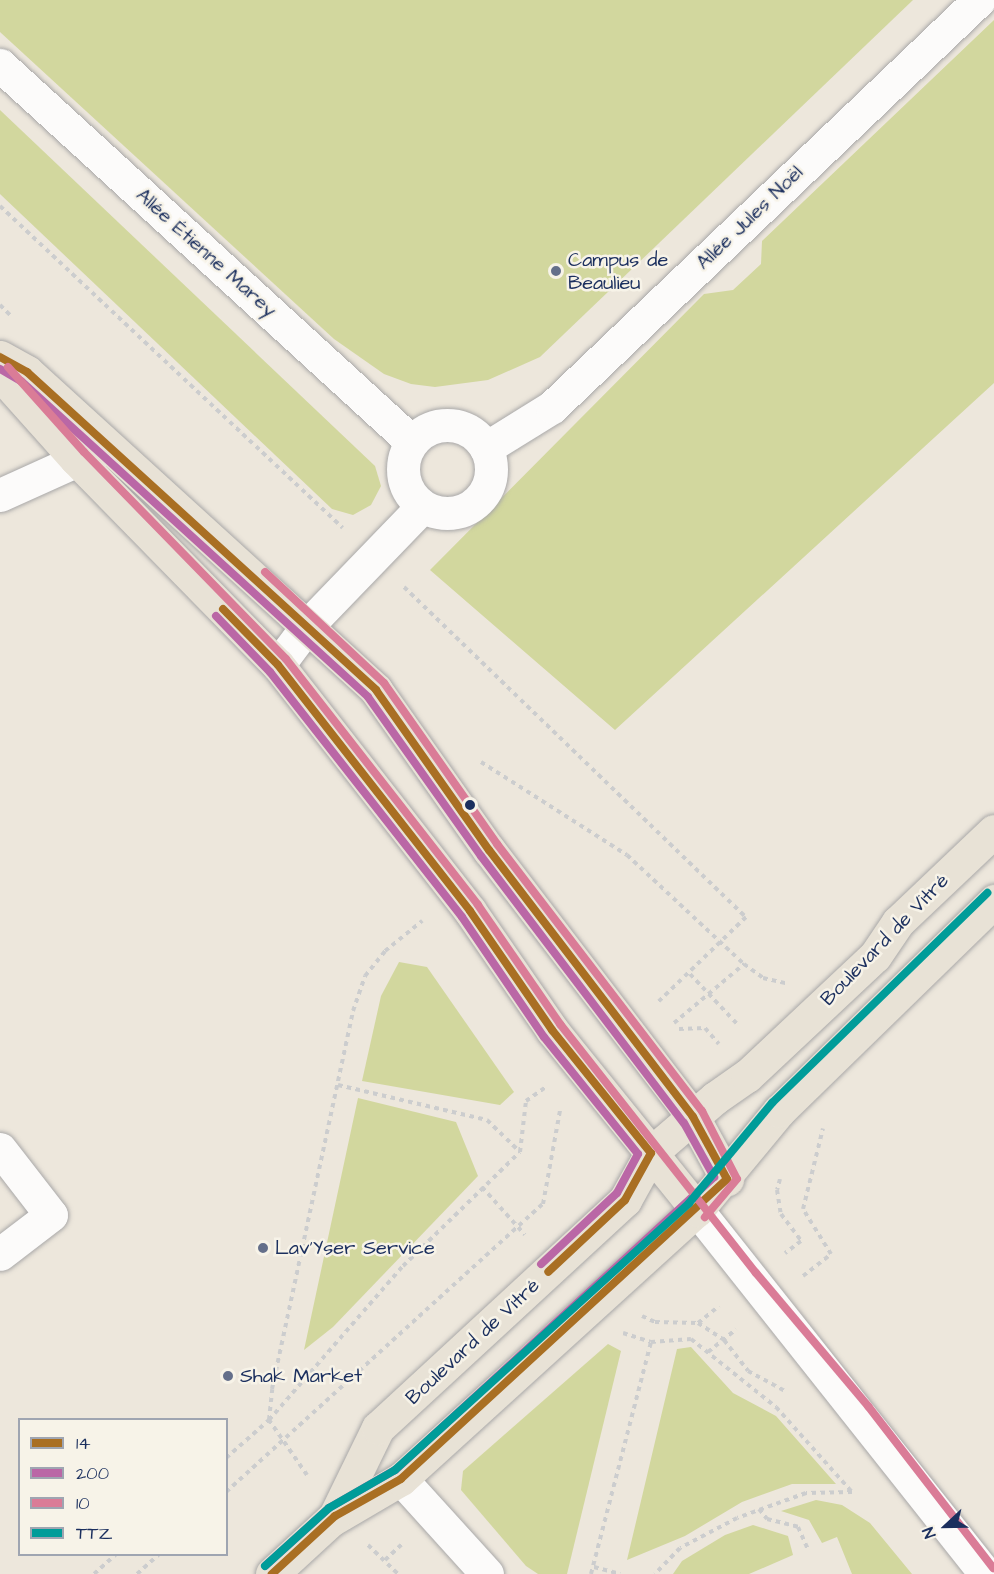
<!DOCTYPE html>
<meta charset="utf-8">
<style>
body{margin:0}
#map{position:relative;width:994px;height:1574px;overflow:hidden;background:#ede7dc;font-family:"Architects Daughter",sans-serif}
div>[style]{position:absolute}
.green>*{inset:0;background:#d2d79e}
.path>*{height:4px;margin-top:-2px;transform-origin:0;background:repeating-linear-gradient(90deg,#cccdce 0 4.5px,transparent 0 9px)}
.roads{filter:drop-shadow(0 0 2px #a9a8a8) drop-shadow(0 0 2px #a9a8a8)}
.minor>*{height:33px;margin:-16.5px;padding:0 16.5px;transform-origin:16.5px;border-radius:16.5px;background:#fcfbfa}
.minor>.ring{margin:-16.5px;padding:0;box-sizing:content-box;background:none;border:33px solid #fcfbfa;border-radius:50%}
.major>*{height:33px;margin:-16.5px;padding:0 16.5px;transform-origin:16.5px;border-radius:16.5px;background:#e8e2d6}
.bus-1>*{height:8px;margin:-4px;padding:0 4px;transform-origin:4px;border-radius:4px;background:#a96f23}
.bus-2>*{height:8px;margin:-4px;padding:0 4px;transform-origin:4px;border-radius:4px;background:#ba67a6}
.bus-3>*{height:8px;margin:-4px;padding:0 4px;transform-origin:4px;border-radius:4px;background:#da7c97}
.bus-4>*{height:8px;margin:-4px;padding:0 4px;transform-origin:4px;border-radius:4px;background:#009c99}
.dots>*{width:16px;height:16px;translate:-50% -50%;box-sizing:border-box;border:3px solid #f7f3e8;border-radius:50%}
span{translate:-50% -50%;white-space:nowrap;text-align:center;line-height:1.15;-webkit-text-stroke:5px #f7f3e8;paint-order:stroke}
.street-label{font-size:20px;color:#1b2f5e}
.poi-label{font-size:20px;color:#1b2f5e}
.left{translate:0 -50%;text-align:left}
.legend{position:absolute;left:18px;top:1418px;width:210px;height:138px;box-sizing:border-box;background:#f7f3e8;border:2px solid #9fa5b1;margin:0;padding:8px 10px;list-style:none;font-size:18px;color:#1b2f5e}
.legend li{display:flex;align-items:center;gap:12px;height:30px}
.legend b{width:30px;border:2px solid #9fa5b1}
.north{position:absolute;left:916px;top:1496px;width:60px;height:60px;-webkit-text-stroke:4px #f7f3e8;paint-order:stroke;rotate:248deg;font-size:16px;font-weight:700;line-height:24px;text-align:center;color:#1b2f5e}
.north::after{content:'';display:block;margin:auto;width:21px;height:27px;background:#1b2f5e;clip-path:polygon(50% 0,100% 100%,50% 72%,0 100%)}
</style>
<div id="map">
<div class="green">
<div style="clip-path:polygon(0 0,913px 0,540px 357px,488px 380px,435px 387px,411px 384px,384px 374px,334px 339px,0 32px)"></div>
<div style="clip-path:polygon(994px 20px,994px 383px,615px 730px,430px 570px,704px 294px,733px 290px,761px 264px,762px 241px)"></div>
<div style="clip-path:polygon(0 110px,375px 466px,381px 486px,371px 505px,353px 515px,332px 509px,0 194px)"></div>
<div style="clip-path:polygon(399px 962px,427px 967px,514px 1092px,500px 1105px,362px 1081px,381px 996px)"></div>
<div style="clip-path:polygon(358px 1098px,456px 1122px,478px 1176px,333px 1327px,304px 1350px)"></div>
<div style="clip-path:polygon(608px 1344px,621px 1351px,567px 1574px,538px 1574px,526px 1566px,461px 1490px,463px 1471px)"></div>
<div style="clip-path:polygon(691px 1347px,733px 1393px,776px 1416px,836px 1484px,792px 1484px,742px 1502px,685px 1536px,627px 1560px,677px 1349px)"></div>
<div style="clip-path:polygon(816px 1500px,842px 1505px,870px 1523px,912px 1574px,852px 1574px,837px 1537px,822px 1543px,809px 1520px,781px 1511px)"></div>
<div style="clip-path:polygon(753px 1525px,788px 1536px,793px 1555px,749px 1574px,673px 1574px,682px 1561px,725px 1535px)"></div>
</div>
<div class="path">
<div style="left:0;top:206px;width:470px;rotate:43.2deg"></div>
<div style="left:0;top:305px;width:14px;rotate:45deg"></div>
<div style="left:404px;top:587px;width:475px;rotate:44deg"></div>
<div style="left:746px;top:917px;width:124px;rotate:136deg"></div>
<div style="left:481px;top:762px;width:173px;rotate:32.5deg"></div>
<div style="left:627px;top:855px;width:160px;rotate:43deg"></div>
<div style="left:744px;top:964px;width:24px;rotate:36deg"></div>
<div style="left:763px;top:978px;width:23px;rotate:13deg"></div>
<div style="left:690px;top:974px;width:71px;rotate:46.7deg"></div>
<div style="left:674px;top:1023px;width:92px;rotate:-40.1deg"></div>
<div style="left:679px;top:1029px;width:26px;rotate:-2deg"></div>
<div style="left:705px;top:1028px;width:21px;rotate:49deg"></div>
<div style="left:338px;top:1085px;width:153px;rotate:13.2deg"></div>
<div style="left:487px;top:1120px;width:46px;rotate:44.1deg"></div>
<div style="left:780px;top:1179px;width:11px;rotate:105deg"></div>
<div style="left:777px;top:1190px;width:24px;rotate:81deg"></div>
<div style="left:781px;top:1214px;width:34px;rotate:53deg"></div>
<div style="left:801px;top:1241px;width:20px;rotate:143deg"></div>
<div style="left:482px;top:1187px;width:64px;rotate:48.1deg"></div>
<div style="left:803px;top:1276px;width:36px;rotate:-38deg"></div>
<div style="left:831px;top:1254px;width:53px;rotate:-121.9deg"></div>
<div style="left:803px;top:1209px;width:83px;rotate:-76.1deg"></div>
<div style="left:642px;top:1316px;width:14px;rotate:25deg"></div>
<div style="left:655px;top:1322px;width:43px;rotate:1.3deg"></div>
<div style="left:698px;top:1323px;width:31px;rotate:33deg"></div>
<div style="left:724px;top:1340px;width:39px;rotate:52deg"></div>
<div style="left:748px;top:1371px;width:42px;rotate:28.4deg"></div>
<div style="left:698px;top:1323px;width:27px;rotate:-39deg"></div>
<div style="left:623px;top:1333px;width:29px;rotate:18deg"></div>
<div style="left:651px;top:1342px;width:40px;rotate:-4.3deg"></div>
<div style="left:691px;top:1339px;width:109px;rotate:38.7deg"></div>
<div style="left:776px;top:1407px;width:114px;rotate:48.2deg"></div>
<div style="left:852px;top:1492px;width:46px;rotate:178.8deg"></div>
<div style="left:806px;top:1493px;width:73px;rotate:160.1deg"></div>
<div style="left:737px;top:1518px;width:64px;rotate:152.2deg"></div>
<div style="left:680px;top:1548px;width:36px;rotate:134deg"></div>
<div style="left:708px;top:1352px;width:36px;rotate:-39deg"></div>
<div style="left:226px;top:1458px;width:57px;rotate:-41.5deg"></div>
<div style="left:269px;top:1420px;width:204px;rotate:-49deg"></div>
<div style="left:403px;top:1266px;width:163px;rotate:-44.3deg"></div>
<div style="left:520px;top:1152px;width:51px;rotate:-83.3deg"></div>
<div style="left:526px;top:1101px;width:24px;rotate:-35deg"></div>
<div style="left:307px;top:1475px;width:67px;rotate:-124.6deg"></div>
<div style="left:269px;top:1420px;width:31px;rotate:-84deg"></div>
<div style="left:272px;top:1389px;width:387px;rotate:-77.9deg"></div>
<div style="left:353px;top:1011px;width:37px;rotate:-71deg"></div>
<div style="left:365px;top:976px;width:32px;rotate:-51deg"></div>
<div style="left:385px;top:951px;width:48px;rotate:-39deg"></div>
<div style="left:226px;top:1492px;width:428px;rotate:-42.3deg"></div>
<div style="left:543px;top:1204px;width:96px;rotate:-79.7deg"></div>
<div style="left:759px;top:1509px;width:13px;rotate:51deg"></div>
<div style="left:767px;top:1519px;width:32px;rotate:14deg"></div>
<div style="left:798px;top:1527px;width:24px;rotate:66deg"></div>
<div style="left:368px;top:1545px;width:42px;rotate:44deg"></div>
<div style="left:385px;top:1560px;width:23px;rotate:-43deg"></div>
<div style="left:594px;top:1567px;width:27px;rotate:15deg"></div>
<div style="left:94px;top:1574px;width:30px;rotate:-42deg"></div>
<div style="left:137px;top:1574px;width:30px;rotate:-42deg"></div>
<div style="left:591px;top:1574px;width:240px;rotate:-75.5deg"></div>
</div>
<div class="roads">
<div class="minor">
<div style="left:0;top:65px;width:558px;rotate:42.46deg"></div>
<div class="ring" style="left:403px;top:425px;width:55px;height:55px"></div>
<div style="left:486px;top:448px;width:78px;rotate:-31.8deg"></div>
<div style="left:552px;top:407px;width:590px;rotate:-43.63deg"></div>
<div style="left:0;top:495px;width:112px;rotate:-24.3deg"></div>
<div style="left:278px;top:665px;width:50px;rotate:-53.1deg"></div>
<div style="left:308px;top:625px;width:165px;rotate:-46deg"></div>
<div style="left:0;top:1149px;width:83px;rotate:52.3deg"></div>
<div style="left:51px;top:1215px;width:64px;rotate:142.6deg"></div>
<div style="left:697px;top:1210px;width:464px;rotate:51.6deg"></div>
<div style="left:401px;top:1479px;width:128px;rotate:47.8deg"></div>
</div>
<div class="major">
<div style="left:0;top:357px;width:31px;rotate:29deg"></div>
<div style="left:27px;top:372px;width:472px;rotate:42.3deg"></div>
<div style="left:376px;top:690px;width:196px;rotate:54.8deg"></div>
<div style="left:489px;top:850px;width:336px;rotate:52.6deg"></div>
<div style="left:693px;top:1117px;width:71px;rotate:61.3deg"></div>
<div style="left:0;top:374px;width:114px;rotate:48.2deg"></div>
<div style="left:76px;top:459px;width:289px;rotate:45.6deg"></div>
<div style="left:278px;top:665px;width:312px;rotate:52deg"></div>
<div style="left:470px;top:911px;width:145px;rotate:55.4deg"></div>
<div style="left:552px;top:1030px;width:231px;rotate:51.1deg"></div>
<div style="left:331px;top:1520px;width:81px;rotate:-30.4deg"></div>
<div style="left:401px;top:1479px;width:400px;rotate:-42.3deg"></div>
<div style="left:697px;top:1210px;width:129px;rotate:-50.4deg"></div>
<div style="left:779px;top:1111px;width:301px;rotate:-44.3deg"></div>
<div style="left:272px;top:1574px;width:86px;rotate:-42.6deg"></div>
<div style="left:335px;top:1516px;width:98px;rotate:-64deg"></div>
<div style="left:378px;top:1428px;width:336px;rotate:-42.7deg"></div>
<div style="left:625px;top:1200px;width:54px;rotate:-61deg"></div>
<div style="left:651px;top:1153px;width:84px;rotate:-40.7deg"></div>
<div style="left:715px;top:1098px;width:39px;rotate:-35deg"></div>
<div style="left:747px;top:1076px;width:175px;rotate:-43.2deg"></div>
<div style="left:875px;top:956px;width:41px;rotate:-55.9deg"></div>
<div style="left:898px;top:922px;width:132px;rotate:-43.5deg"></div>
</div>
</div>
<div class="bus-1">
<div style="left:0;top:357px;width:31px;rotate:29deg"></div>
<div style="left:27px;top:372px;width:472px;rotate:42.3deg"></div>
<div style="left:376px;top:690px;width:196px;rotate:54.8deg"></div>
<div style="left:489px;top:850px;width:336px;rotate:52.6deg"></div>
<div style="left:693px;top:1117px;width:71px;rotate:61.3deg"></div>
<div style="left:727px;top:1179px;width:443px;rotate:137.4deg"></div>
<div style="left:401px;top:1479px;width:76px;rotate:150.7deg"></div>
<div style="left:335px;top:1516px;width:86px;rotate:137.4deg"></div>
<div style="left:223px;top:609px;width:78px;rotate:45.5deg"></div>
<div style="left:278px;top:665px;width:312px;rotate:52deg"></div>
<div style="left:470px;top:911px;width:145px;rotate:55.4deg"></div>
<div style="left:552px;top:1030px;width:158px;rotate:51.2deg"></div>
<div style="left:651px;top:1153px;width:54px;rotate:119deg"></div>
<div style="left:625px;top:1200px;width:105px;rotate:136.9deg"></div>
</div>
<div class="bus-2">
<div style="left:0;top:369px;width:24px;rotate:30deg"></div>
<div style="left:21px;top:381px;width:469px;rotate:42.3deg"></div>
<div style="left:368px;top:697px;width:195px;rotate:54.6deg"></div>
<div style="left:481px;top:856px;width:335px;rotate:52.8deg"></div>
<div style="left:684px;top:1123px;width:62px;rotate:60.9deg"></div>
<div style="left:714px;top:1177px;width:433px;rotate:137.4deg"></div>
<div style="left:395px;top:1470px;width:76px;rotate:150.1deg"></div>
<div style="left:329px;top:1508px;width:86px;rotate:137.8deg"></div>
<div style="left:216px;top:616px;width:78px;rotate:46deg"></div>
<div style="left:270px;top:672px;width:311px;rotate:51.9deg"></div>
<div style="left:462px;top:917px;width:145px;rotate:55.7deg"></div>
<div style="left:544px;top:1037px;width:150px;rotate:51.2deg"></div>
<div style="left:638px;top:1154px;width:44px;rotate:118.3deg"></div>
<div style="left:617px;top:1193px;width:104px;rotate:136.9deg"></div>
</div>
<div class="bus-3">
<div style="left:8px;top:367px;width:114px;rotate:48.2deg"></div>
<div style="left:84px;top:452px;width:289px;rotate:45.7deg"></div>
<div style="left:286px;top:659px;width:312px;rotate:52deg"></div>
<div style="left:478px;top:905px;width:145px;rotate:55.4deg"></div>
<div style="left:560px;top:1024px;width:317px;rotate:51.8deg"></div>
<div style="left:756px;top:1273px;width:174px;rotate:49.9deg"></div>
<div style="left:868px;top:1406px;width:205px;rotate:52.3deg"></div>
<div style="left:265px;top:572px;width:163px;rotate:43deg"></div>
<div style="left:384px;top:683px;width:197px;rotate:54.9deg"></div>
<div style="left:497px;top:844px;width:337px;rotate:52.5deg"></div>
<div style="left:702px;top:1111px;width:76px;rotate:62.8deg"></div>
<div style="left:737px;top:1179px;width:50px;rotate:130.1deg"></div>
</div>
<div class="bus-4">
<div style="left:265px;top:1566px;width:86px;rotate:-42.2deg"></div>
<div style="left:329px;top:1508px;width:76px;rotate:-29.9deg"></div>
<div style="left:395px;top:1470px;width:397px;rotate:-42.2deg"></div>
<div style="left:689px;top:1203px;width:130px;rotate:-50.3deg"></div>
<div style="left:772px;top:1103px;width:301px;rotate:-44.3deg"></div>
</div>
<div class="dots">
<div style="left:556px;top:271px;background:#646f8a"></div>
<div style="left:470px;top:805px;background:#1b2f5e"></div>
<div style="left:263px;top:1248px;background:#646f8a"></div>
<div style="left:228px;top:1376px;background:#646f8a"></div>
</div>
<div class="street-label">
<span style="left:750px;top:218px;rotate:-44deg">Allée Jules Noël</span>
<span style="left:206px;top:253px;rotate:42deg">Allée Étienne Marey</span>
<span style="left:885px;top:940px;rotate:-46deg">Boulevard de Vitré</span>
<span style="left:473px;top:1342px;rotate:-43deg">Boulevard de Vitré</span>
</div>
<div class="poi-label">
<span class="left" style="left:568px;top:272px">Campus de<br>Beaulieu</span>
<span class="left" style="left:275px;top:1248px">Lav'Yser Service</span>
<span class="left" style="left:240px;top:1376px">Shak Market</span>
</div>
<ul class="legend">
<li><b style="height:8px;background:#a96f23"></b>14</li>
<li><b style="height:8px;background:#ba67a6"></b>200</li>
<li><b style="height:8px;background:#da7c97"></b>10</li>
<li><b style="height:8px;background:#009c99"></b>TTZ</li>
</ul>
<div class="north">N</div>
</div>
